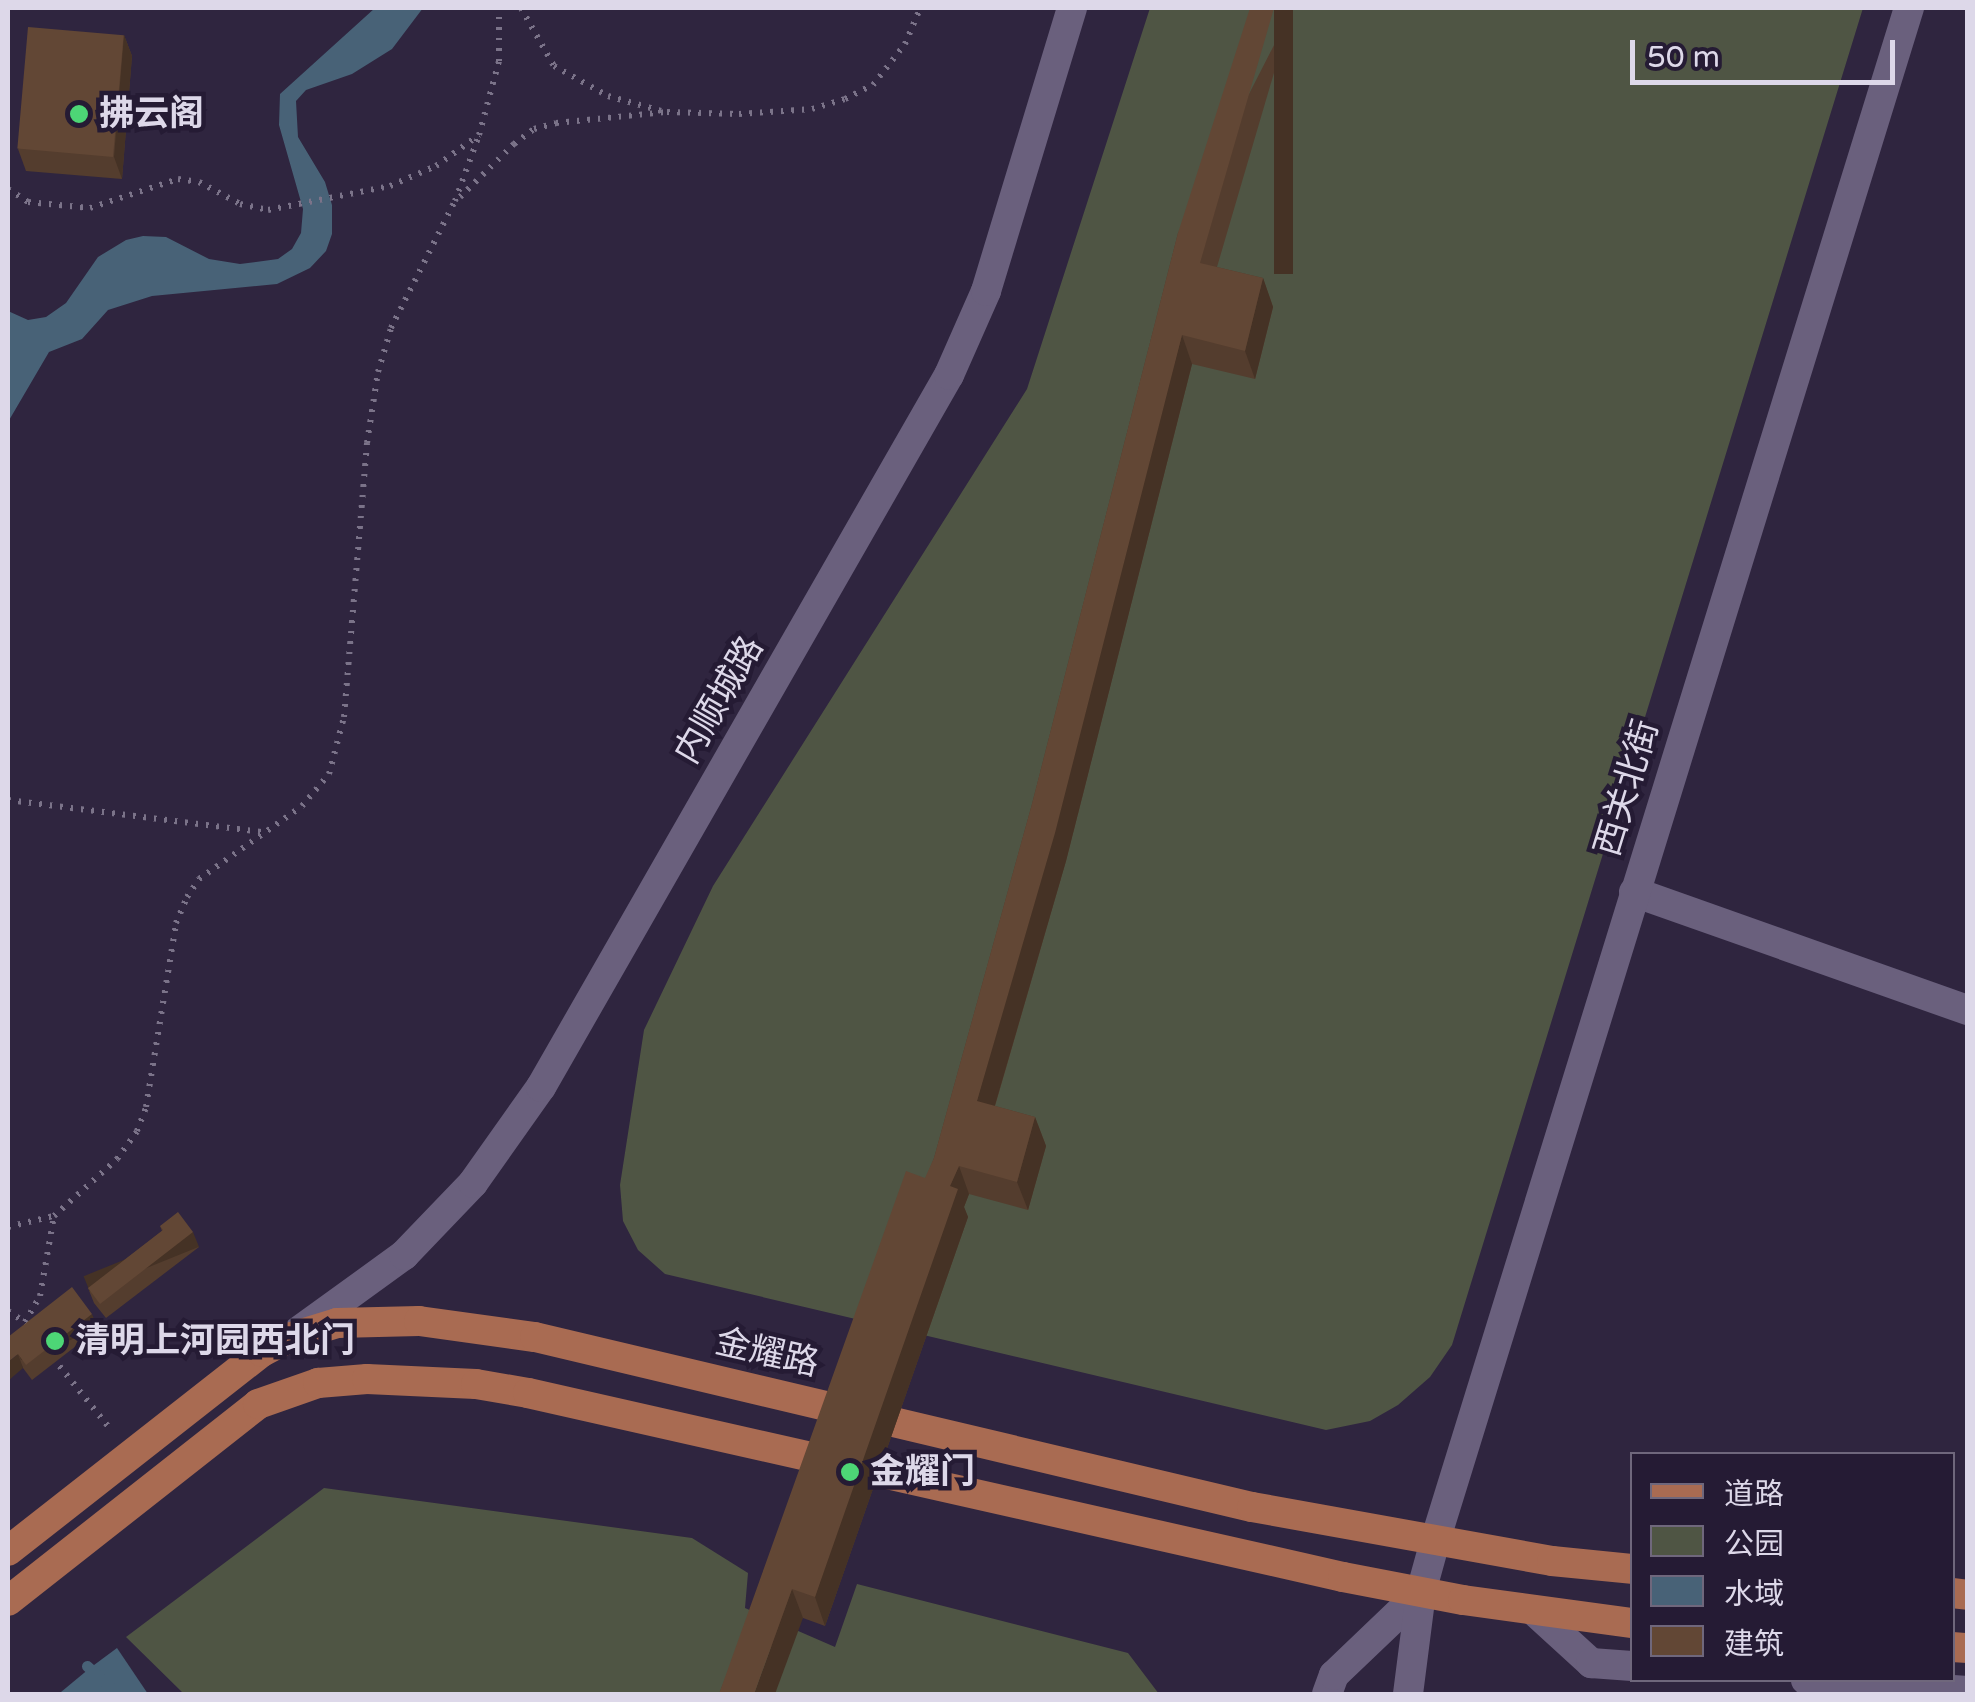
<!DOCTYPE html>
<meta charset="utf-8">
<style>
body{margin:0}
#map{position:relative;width:1975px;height:1702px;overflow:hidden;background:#2f253f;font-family:"Varela Round","Noto Sans SC",sans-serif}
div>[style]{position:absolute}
.green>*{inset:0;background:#4f5544}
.water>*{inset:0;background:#486277}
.stream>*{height:11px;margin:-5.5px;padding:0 5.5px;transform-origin:5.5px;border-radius:5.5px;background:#486277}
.path>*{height:6px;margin-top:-3px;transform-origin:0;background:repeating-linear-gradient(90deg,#7b7389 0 2.5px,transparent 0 10.5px)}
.minor>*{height:30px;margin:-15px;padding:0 15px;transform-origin:15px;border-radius:15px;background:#6a607d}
.major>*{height:30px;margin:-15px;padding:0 15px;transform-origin:15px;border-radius:15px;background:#a96b52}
.wall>*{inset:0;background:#543d2e}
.shaded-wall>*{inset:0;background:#453225;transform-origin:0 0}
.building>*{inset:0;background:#624735;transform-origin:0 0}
.dots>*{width:28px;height:28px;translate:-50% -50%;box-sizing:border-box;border:5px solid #251b34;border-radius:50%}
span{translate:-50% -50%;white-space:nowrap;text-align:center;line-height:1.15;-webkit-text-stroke:9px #251b34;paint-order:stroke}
.poi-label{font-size:35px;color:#ddd8e9;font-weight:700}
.left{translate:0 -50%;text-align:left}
.street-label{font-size:35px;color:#ddd8e9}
.frame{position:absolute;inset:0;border:10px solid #ddd8e9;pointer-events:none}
.legend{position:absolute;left:1630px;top:1452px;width:325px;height:230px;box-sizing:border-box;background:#251b34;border:2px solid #6f677c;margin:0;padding:12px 18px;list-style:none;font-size:30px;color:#ddd8e9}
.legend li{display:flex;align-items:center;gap:20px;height:50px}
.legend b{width:50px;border:2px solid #6f677c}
.scale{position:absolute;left:1630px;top:40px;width:265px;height:45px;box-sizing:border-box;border:5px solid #ddd8e9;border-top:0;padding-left:12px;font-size:30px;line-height:35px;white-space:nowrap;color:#ddd8e9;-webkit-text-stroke:8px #251b34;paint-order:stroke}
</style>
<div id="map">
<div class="green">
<div style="clip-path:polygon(1150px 8px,1863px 8px,1452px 1345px,1430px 1377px,1398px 1405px,1370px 1421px,1326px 1430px,665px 1274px,638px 1250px,623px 1221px,620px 1185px,644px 1030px,713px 886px,1027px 389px)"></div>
<div style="clip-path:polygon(324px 1488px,692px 1538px,748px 1573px,745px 1608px,835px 1647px,857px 1584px,1128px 1653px,1159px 1694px,184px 1694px,126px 1637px)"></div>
</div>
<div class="water">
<div style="clip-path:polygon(375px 8px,423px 8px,392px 49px,352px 74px,306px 90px,296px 101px,298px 137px,325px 182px,332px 205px,332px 234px,326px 251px,310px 268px,277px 284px,152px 296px,108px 310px,82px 339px,49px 352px,8px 422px,8px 311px,28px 320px,46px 317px,66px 303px,98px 257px,126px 240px,143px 236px,166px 237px,209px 259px,240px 264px,278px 259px,292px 249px,301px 233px,303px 209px,279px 125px,280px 94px)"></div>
<div style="clip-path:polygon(117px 1648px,148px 1694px,61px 1692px,90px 1668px)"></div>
</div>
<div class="stream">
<div style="left:87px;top:1666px;width:42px;rotate:42.1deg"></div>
</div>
<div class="path">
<div style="left:521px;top:8px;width:67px;rotate:60.4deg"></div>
<div style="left:554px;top:66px;width:62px;rotate:29.1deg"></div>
<div style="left:608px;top:96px;width:55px;rotate:15.8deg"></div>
<div style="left:8px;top:189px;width:24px;rotate:33deg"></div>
<div style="left:28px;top:202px;width:62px;rotate:5.5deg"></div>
<div style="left:90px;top:208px;width:93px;rotate:-18.2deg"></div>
<div style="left:178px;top:179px;width:21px;rotate:8deg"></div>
<div style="left:199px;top:182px;width:47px;rotate:28.2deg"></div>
<div style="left:240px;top:204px;width:29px;rotate:12deg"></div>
<div style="left:268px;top:210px;width:124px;rotate:-11.1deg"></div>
<div style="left:390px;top:186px;width:50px;rotate:-23.5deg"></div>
<div style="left:436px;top:166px;width:53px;rotate:-35.8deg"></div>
<div style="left:460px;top:197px;width:76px;rotate:-44.5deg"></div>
<div style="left:514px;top:144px;width:25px;rotate:-37deg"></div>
<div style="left:534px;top:129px;width:23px;rotate:-15deg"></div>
<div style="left:556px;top:123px;width:112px;rotate:-5.7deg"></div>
<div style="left:667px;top:112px;width:72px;rotate:1.6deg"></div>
<div style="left:739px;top:114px;width:73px;rotate:-3.9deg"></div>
<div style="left:812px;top:109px;width:34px;rotate:-17deg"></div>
<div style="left:845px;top:99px;width:31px;rotate:-27deg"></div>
<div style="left:873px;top:85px;width:52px;rotate:-52deg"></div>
<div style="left:905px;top:44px;width:39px;rotate:-67deg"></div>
<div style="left:8px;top:800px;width:257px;rotate:7.2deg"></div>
<div style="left:8px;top:1227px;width:46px;rotate:-13.7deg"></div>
<div style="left:8px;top:1311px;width:23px;rotate:34deg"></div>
<div style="left:25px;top:1322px;width:30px;rotate:-60deg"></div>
<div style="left:40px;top:1296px;width:81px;rotate:-80.1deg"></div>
<div style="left:54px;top:1216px;width:85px;rotate:-42.1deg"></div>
<div style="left:117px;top:1159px;width:34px;rotate:-54deg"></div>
<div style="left:137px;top:1131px;width:26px;rotate:-69deg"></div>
<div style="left:146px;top:1107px;width:186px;rotate:-80.7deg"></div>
<div style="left:176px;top:923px;width:28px;rotate:-67deg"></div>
<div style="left:187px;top:897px;width:22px;rotate:-56deg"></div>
<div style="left:199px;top:879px;width:126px;rotate:-35.3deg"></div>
<div style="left:302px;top:806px;width:42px;rotate:-49.8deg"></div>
<div style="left:329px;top:774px;width:59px;rotate:-75.3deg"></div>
<div style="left:344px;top:717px;width:275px;rotate:-85.2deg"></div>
<div style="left:367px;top:443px;width:72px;rotate:-81.2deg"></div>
<div style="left:378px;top:372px;width:46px;rotate:-73.5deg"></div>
<div style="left:391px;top:328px;width:142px;rotate:-63.3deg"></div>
<div style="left:455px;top:201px;width:70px;rotate:-70deg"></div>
<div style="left:479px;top:135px;width:77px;rotate:-74.9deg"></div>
<div style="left:499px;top:61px;width:53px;rotate:-90deg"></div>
<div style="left:53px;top:1358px;width:92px;rotate:51.1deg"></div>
</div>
<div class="minor">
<div style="left:1634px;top:892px;width:354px;rotate:19.5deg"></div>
<div style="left:299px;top:1331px;width:130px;rotate:-35.9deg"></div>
<div style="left:404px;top:1255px;width:100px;rotate:-46.2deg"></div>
<div style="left:473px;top:1183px;width:118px;rotate:-54.7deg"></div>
<div style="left:541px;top:1087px;width:821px;rotate:-60.19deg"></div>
<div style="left:949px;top:375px;width:92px;rotate:-66.2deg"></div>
<div style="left:986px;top:291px;width:296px;rotate:-73.1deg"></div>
<div style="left:1533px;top:1610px;width:79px;rotate:42.4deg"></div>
<div style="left:1591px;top:1663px;width:41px;rotate:4.2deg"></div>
<div style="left:1806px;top:1680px;width:162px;rotate:3.9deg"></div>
<div style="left:1327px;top:1694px;width:20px;rotate:-70deg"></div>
<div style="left:1334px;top:1675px;width:120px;rotate:-43.7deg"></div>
<div style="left:1408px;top:1694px;width:103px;rotate:-82.7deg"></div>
<div style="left:1421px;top:1592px;width:53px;rotate:-74.6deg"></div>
<div style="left:1435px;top:1541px;width:1605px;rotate:-72.82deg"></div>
</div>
<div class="major">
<div style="left:8px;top:1551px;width:323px;rotate:-38.1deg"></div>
<div style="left:262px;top:1352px;width:30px;rotate:-28deg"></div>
<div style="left:288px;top:1338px;width:51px;rotate:-17deg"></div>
<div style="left:337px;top:1323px;width:82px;rotate:-1.4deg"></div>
<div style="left:419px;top:1321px;width:117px;rotate:7.9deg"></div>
<div style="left:535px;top:1337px;width:737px;rotate:13.34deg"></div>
<div style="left:1252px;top:1507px;width:305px;rotate:10.2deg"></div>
<div style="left:1552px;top:1561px;width:80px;rotate:5.7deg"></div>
<div style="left:1952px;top:1593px;width:16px;rotate:7deg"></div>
<div style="left:8px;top:1601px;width:318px;rotate:-38.2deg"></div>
<div style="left:258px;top:1404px;width:64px;rotate:-19.3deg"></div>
<div style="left:318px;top:1383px;width:49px;rotate:-4.7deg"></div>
<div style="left:367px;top:1379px;width:109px;rotate:2.6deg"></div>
<div style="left:476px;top:1384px;width:53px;rotate:9.8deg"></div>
<div style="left:528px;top:1393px;width:836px;rotate:12.72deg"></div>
<div style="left:1343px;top:1577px;width:122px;rotate:10.9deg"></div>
<div style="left:1463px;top:1600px;width:171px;rotate:7.8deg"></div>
<div style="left:1952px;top:1647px;width:16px;rotate:4deg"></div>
</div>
<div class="wall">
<div style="clip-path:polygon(1293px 8px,1217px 267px,1263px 278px,1273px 307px,1255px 379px,1192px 364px,1066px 861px,995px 1106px,1035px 1117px,1046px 1146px,1028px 1210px,969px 1194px,964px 1207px,968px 1217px,825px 1626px,803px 1618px,719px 1694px,934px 1158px,1032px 804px,1178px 233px)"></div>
<div style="clip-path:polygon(124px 35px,132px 56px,122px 179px,26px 171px,18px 149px)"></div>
<div style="clip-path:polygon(160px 1226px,199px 1247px,106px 1318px,94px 1303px,88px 1288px,162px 1231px)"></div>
<div style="clip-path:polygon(98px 1329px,32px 1380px,23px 1368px,8px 1337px)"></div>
</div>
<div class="shaded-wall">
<div style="left:1274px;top:8px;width:19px;height:266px"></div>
<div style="clip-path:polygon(124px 35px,132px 56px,122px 179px,114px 157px)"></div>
<div style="clip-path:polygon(1263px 278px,1273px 307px,1255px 379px,1245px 351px)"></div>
<div style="clip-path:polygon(1182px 335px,1192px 364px,1066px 861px,988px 1129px,977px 1101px)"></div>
<div style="clip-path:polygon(1035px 1117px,1046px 1146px,1028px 1210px,1017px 1182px)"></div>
<div style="clip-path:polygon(959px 1166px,969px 1194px,964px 1207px,968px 1217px,825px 1626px,815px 1597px,950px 1186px)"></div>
<div style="left:193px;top:1232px;width:16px;height:118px;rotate:68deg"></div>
<div style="left:92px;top:1314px;width:16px;height:83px;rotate:68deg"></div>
<div style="clip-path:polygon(18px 1354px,23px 1368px,8px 1381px,8px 1362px)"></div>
<div style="clip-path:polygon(792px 1589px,803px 1618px,775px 1694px,754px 1694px)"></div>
</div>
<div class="building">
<div style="clip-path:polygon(1250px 8px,1274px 8px,1200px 263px,1263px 278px,1245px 351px,1182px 335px,1055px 833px,977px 1101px,1035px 1117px,1017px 1182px,959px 1166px,950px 1186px,958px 1189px,815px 1597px,792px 1589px,754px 1694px,719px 1694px,906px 1171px,925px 1178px,934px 1158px,1032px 804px,1178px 233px)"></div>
<div style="left:28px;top:27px;width:96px;height:122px;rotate:5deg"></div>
<div style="clip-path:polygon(178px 1212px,193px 1232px,100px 1304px,88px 1288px,163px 1230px,160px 1226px)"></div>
<div style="clip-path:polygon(72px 1287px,92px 1314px,26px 1365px,18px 1354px,8px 1362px,8px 1337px)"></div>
</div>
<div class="dots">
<div style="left:79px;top:114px;background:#4dd676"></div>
<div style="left:55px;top:1341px;background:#4dd676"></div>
<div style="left:850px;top:1472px;background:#4dd676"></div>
</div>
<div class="poi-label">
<span class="left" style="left:99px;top:114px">拂云阁</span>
<span class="left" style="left:75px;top:1341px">清明上河园西北门</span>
<span class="left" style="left:870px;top:1472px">金耀门</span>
</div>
<div class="street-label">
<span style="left:719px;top:700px;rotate:-60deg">内顺城路</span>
<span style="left:1627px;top:788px;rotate:-73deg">西关北街</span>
<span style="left:767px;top:1353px;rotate:13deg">金耀路</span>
</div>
<div class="frame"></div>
<ul class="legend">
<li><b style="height:12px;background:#a96b52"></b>道路</li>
<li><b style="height:28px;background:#4f5544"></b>公园</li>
<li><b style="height:28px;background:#486277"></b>水域</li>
<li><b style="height:28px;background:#624735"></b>建筑</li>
</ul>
<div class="scale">50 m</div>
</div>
